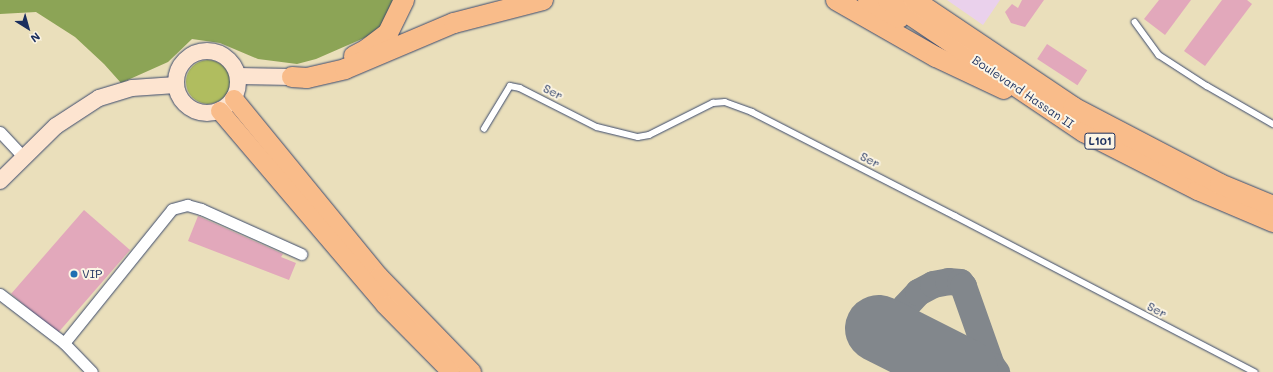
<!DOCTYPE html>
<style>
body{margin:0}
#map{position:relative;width:1273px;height:372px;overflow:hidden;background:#eadfbb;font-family:Mali,sans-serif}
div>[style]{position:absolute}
.built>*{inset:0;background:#ead1ec}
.green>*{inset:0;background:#b0bd5f}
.round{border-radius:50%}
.forest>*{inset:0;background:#8ca456}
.taxiway>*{height:27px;margin:-13.5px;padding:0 13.5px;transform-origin:13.5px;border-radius:13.5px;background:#82878c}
.runway>*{height:67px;margin:-33.5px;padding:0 33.5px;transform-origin:33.5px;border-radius:33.5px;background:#82878c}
.building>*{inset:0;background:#e2a8bb;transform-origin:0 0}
.roads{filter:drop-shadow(0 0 1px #3a496c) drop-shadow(0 0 1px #3a496c)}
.lane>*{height:5.5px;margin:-2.75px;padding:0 2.75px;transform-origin:2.75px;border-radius:2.75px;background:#fff}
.street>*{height:11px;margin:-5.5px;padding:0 5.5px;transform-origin:5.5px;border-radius:5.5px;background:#fff}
.secondary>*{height:16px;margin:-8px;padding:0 8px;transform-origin:8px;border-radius:8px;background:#fde4d0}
.secondary>.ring{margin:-8px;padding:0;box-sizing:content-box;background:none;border:16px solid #fde4d0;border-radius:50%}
.primary>*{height:18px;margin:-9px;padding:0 9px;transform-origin:9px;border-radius:9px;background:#f9bc8a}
.highway>*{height:20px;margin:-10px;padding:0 10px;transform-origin:10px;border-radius:10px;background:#f9bc8a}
.dots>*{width:11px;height:11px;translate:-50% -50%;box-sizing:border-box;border:2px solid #fcf5e5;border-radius:50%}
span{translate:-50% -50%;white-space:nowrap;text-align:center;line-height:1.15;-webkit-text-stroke:4px #fcf5e5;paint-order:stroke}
.shield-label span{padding:1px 3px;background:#fcf5e5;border:1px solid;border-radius:3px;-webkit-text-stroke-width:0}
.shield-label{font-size:11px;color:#1b2f5e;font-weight:700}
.street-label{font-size:12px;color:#1b2f5e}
.poi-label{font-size:12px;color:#1b2f5e}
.left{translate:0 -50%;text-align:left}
.north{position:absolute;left:8px;top:8px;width:40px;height:40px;-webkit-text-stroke:3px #fcf5e5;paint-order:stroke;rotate:143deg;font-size:11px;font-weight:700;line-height:16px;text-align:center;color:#1b2f5e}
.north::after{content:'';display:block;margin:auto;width:14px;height:18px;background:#1b2f5e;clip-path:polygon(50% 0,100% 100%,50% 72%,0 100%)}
</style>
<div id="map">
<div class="built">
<div style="clip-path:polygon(947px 0,1000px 0,983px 25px)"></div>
</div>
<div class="green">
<div class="round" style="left:186px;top:60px;width:44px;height:44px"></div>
</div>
<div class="forest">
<div style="clip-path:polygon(0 0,396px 0,379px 29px,371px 35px,316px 59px,297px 64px,258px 59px,220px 43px,192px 39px,168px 62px,121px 83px,104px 64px,75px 37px,36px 12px,0 14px)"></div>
</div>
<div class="taxiway">
<div style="left:925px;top:372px;width:27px;rotate:-138deg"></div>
<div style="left:905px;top:354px;width:16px;rotate:-108deg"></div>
<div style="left:900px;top:339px;width:16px;rotate:-97deg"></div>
<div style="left:898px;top:323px;width:18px;rotate:-68deg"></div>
<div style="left:905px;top:306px;width:19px;rotate:-47deg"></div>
<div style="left:918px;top:292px;width:17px;rotate:-28deg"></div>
<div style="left:933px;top:284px;width:15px;rotate:-11deg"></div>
<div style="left:948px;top:281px;width:12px;rotate:5deg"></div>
<div style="left:960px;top:282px;width:5px;rotate:53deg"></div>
<div style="left:963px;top:286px;width:84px;rotate:70.5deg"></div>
<div style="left:991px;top:365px;width:9px;rotate:54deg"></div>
</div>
<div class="runway">
<div style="left:878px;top:328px;width:97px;rotate:26.8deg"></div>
</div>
<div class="building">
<div style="clip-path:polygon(1022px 0,1044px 0,1025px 27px,1011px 23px,1005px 12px,1012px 4px,1018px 8px)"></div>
<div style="clip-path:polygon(1159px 0,1191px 0,1165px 35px,1144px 19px)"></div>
<div style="clip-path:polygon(1222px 0,1247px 0,1252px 4px,1205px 66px,1184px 51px)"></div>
<div style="left:1047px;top:44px;width:48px;height:18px;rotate:33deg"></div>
<div style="left:84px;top:210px;width:61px;height:111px;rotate:41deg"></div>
<div style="clip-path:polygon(198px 216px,283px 254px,281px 257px,296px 263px,289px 280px,188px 241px)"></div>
</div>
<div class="roads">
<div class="lane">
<div style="left:1135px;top:22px;width:41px;rotate:54deg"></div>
<div style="left:1159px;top:55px;width:57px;rotate:32.9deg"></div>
<div style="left:1207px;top:86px;width:76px;rotate:29.9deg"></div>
<div style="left:484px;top:129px;width:50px;rotate:-58.8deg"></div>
<div style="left:510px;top:86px;width:10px;rotate:11deg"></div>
<div style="left:520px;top:88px;width:86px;rotate:26.9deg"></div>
<div style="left:597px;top:127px;width:42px;rotate:13.7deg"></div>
<div style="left:638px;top:137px;width:11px;rotate:-10deg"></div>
<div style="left:649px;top:135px;width:72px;rotate:-26.6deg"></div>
<div style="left:713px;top:103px;width:12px;rotate:-5deg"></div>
<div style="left:725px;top:102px;width:29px;rotate:20deg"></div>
<div style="left:752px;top:112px;width:228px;rotate:27.1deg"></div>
<div style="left:955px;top:216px;width:338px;rotate:27.5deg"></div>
</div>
<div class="street">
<div style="left:0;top:132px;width:34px;rotate:47deg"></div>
<div style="left:0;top:294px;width:81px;rotate:37.4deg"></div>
<div style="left:64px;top:343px;width:40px;rotate:46deg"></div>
<div style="left:64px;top:343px;width:172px;rotate:-51.1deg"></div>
<div style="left:172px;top:209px;width:16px;rotate:-15deg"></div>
<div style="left:187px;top:205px;width:15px;rotate:16deg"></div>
<div style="left:201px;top:209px;width:110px;rotate:24.2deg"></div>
</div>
<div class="secondary">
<div class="ring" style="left:176px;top:51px;width:46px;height:46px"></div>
<div style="left:238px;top:76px;width:54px;rotate:1.1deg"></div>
<div style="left:0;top:181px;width:78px;rotate:-44.5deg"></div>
<div style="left:56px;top:126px;width:51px;rotate:-33.1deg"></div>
<div style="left:99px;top:98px;width:34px;rotate:-17deg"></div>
<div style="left:132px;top:88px;width:44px;rotate:-3.9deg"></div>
</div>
<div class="primary">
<div style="left:234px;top:99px;width:229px;rotate:50.7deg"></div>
<div style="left:379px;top:276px;width:134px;rotate:45.9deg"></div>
<div style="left:220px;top:111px;width:255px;rotate:49.6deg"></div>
<div style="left:385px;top:305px;width:94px;rotate:45.4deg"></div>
</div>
<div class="highway">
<div style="left:836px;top:0;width:115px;rotate:29.7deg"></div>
<div style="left:936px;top:57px;width:75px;rotate:25.2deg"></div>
<div style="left:868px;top:0;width:36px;rotate:30deg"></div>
<div style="left:888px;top:0;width:236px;rotate:34deg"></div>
<div style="left:1084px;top:132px;width:128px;rotate:27deg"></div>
<div style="left:1198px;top:190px;width:82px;rotate:23.1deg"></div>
<div style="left:914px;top:0;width:192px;rotate:33.9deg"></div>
<div style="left:1073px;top:107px;width:166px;rotate:27.6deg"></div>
<div style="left:1220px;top:184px;width:57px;rotate:22.5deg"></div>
<div style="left:354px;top:56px;width:15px;rotate:-28deg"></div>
<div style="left:367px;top:49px;width:26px;rotate:-37deg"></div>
<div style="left:388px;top:33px;width:37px;rotate:-64deg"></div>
<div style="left:292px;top:77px;width:15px;rotate:4deg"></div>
<div style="left:307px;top:78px;width:39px;rotate:-13deg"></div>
<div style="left:345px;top:69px;width:118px;rotate:-22.9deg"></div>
<div style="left:454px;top:23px;width:92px;rotate:-14.5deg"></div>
</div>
</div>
<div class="dots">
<div style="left:74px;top:274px;background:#1f6fb2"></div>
</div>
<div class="shield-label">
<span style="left:1100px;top:141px">L101</span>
</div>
<div class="street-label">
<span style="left:553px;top:92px;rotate:27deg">Ser</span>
<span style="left:1023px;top:92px;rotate:34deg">Boulevard Hassan II</span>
<span style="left:870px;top:160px;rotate:27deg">Ser</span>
<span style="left:1157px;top:310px;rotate:28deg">Ser</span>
</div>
<div class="poi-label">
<span class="left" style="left:82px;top:274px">VIP</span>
</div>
<div class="north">N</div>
</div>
